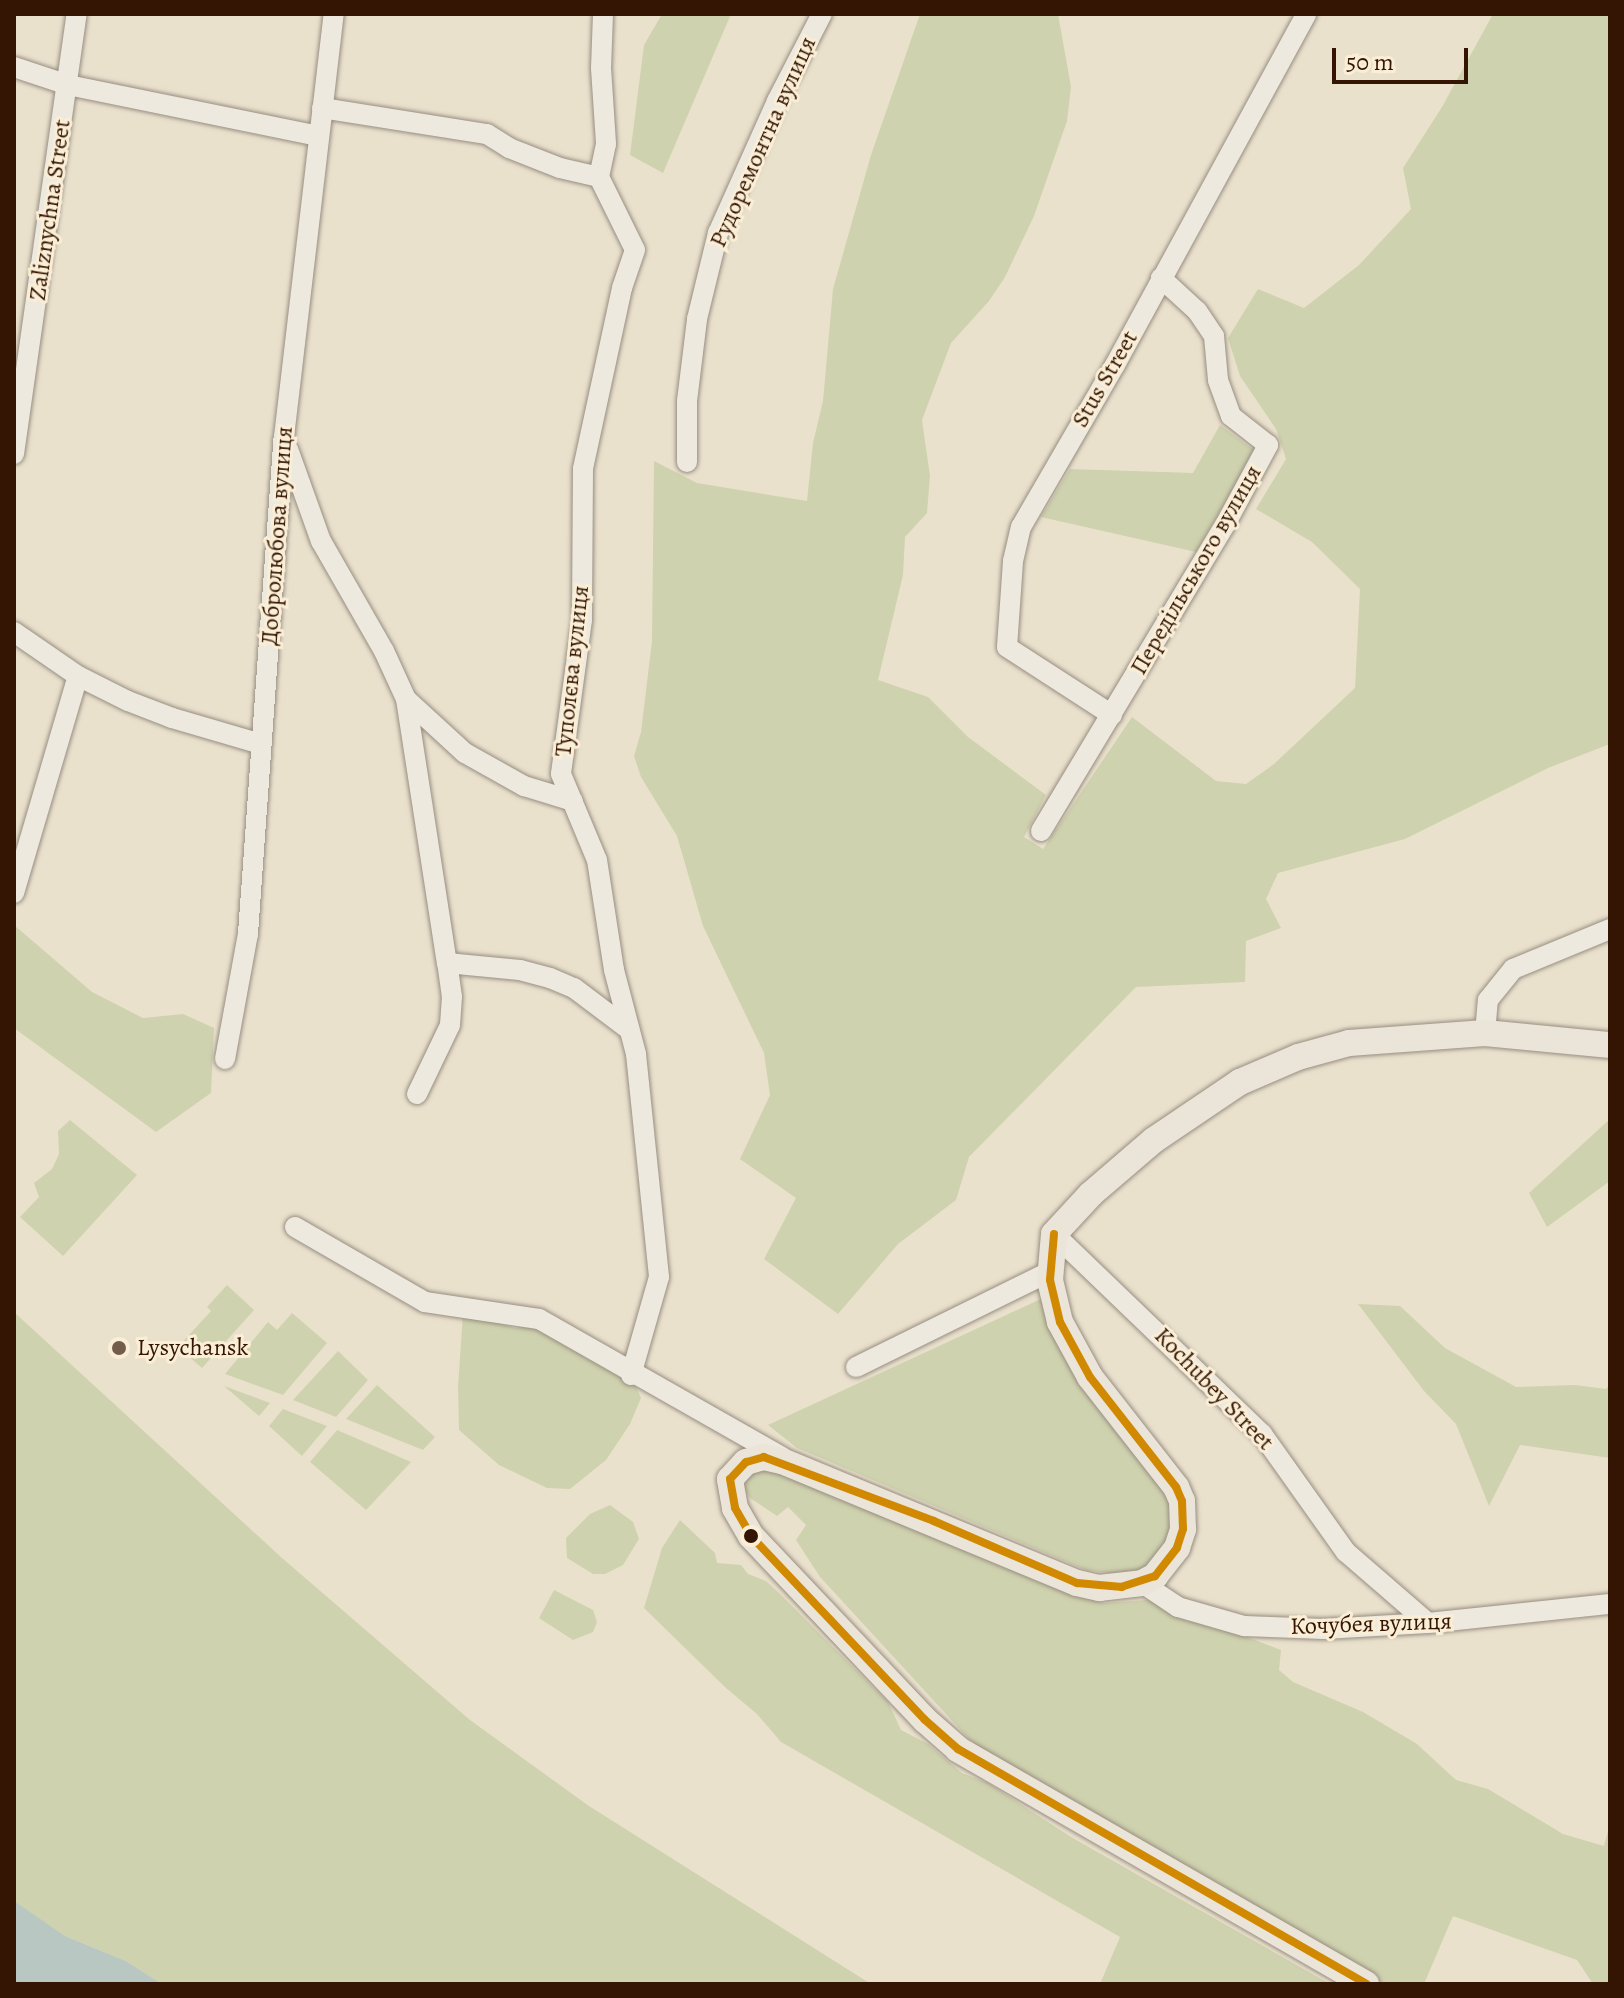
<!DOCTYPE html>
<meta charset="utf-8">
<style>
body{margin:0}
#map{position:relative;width:1624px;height:1998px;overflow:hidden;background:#eae1cd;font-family:Alegreya,serif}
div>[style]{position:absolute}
.green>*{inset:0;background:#cfd2ae}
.water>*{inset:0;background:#b9c7c2}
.roads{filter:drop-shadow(0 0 2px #988e81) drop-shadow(0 0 2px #988e81)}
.minor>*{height:20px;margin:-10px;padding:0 10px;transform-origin:10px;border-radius:10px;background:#ede9df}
.major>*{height:26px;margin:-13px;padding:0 13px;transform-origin:13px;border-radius:13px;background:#ebe4d9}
.bus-1>*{height:8px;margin:-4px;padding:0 4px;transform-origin:4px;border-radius:4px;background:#d08901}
.dots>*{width:22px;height:22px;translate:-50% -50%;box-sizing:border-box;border:4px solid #faeed6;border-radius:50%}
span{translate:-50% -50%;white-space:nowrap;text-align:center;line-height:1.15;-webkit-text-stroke:6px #faeed6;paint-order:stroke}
.street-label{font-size:24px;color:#341503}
.poi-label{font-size:24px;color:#341503}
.left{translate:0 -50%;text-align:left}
.frame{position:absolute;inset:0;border:16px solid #341503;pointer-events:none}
.scale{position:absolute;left:1332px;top:48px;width:136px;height:36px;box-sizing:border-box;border:4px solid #341503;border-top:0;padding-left:10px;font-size:24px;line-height:28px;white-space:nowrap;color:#341503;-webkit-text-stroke:6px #faeed6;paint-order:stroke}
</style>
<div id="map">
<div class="green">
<div style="clip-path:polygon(662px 14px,731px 14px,663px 173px,630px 155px,644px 45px)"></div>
<div style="clip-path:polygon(920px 14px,1058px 14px,1071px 87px,1067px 121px,1034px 216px,1005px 277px,989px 301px,951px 343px,922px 420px,930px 476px,927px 513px,905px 537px,903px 575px,878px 680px,928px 697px,968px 737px,1046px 795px,1024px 837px,1043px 849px,1132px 717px,1216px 781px,1246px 784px,1274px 764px,1355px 688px,1360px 589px,1312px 542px,1256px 509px,1286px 459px,1276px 429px,1240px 376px,1228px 338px,1258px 289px,1304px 308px,1359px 265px,1411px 209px,1403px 168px,1442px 107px,1493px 14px,1610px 14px,1610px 744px,1548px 768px,1405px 839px,1278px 873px,1266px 899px,1281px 928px,1246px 941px,1245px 982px,1136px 987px,969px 1157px,956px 1200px,898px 1244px,838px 1314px,764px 1259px,796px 1198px,740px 1159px,770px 1095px,764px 1053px,703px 926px,677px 836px,641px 777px,634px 756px,641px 732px,652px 641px,654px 461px,697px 483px,807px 501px,813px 443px,823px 401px,833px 289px,871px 155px)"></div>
<div style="clip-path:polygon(1220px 425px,1255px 451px,1196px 552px,1041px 517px,1070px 469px,1193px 473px)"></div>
<div style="clip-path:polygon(14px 925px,92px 992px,143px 1018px,183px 1014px,214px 1028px,211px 1093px,156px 1132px,14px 1028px)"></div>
<div style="clip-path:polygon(1610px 1119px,1610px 1181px,1547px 1227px,1529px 1193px)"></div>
<div style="clip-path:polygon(70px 1120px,137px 1175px,63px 1256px,20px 1217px,39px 1197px,34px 1183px,52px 1169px,59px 1154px,58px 1131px)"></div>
<div style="clip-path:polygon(227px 1285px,254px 1310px,202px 1368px,178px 1347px,211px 1311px,207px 1307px)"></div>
<div style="clip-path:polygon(1045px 1297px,1168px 1493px,1175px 1518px,1165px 1547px,1141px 1572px,1116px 1574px,1086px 1570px,797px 1448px,768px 1425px)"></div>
<div style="clip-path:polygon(1358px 1304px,1400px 1306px,1445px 1348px,1516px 1387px,1575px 1385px,1606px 1389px,1610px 1385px,1610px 1458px,1520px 1445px,1489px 1506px,1456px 1424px,1424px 1391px)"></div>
<div style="clip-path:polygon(14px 1312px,282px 1558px,470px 1720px,589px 1806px,871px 1984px,162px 1984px,126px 1961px,65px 1936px,21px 1907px,14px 1901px)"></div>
<div style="clip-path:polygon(292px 1313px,327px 1343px,283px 1395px,225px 1374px,268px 1322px,277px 1330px)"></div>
<div style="clip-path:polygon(463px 1313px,515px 1328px,539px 1325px,636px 1387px,641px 1398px,630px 1424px,606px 1460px,570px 1489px,547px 1488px,499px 1465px,459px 1430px,458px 1387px)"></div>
<div style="clip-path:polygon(338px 1351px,368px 1380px,336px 1417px,293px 1400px)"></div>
<div style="clip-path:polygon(377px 1385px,435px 1437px,423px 1450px,346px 1419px)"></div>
<div style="clip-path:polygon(224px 1386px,270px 1403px,259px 1416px)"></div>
<div style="clip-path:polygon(283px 1409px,327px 1426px,302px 1456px,269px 1426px)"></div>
<div style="clip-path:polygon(337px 1430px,411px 1462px,366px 1510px,310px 1462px)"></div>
<div style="clip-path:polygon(767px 1467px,1081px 1596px,1104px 1603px,1148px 1600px,1281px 1650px,1279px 1670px,1293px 1682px,1363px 1712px,1417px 1744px,1456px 1780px,1488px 1789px,1563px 1834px,1604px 1846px,1610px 1823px,1610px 1984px,1593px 1984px,1577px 1960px,1453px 1916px,1424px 1984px,1384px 1984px,1009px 1770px,969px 1739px,820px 1577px,796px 1540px,806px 1525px,788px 1507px,777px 1516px,750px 1498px,744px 1489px,746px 1479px,754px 1471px)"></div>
<div style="clip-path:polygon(610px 1505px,633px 1522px,639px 1539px,623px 1565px,605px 1574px,593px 1574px,567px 1558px,566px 1538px,590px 1514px)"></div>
<div style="clip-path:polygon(680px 1520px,715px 1553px,717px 1563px,741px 1565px,748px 1574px,766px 1581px,780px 1594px,888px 1702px,901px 1730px,928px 1744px,962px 1773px,988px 1783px,1071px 1837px,1330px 1984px,1100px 1984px,1120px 1937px,781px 1742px,757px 1714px,726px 1688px,644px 1608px,662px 1548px)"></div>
<div style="clip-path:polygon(554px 1590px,593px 1610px,597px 1622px,593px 1632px,573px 1640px,539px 1618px)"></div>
</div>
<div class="water">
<div style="clip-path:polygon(14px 1901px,65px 1936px,126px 1961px,162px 1984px,14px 1984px)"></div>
</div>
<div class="roads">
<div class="minor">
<div style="left:603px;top:14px;width:54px;rotate:92.1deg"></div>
<div style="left:601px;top:68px;width:76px;rotate:86.2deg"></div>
<div style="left:606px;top:144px;width:34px;rotate:102deg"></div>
<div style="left:599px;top:177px;width:81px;rotate:63.7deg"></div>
<div style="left:635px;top:250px;width:40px;rotate:108.9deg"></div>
<div style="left:622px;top:288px;width:185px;rotate:102.2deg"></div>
<div style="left:583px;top:469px;width:151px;rotate:90.4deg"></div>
<div style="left:582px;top:620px;width:155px;rotate:97.8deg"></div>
<div style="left:561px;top:774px;width:93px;rotate:67.3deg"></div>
<div style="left:597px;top:860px;width:111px;rotate:81.2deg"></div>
<div style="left:614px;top:970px;width:87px;rotate:75.3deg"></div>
<div style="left:636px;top:1054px;width:224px;rotate:84.1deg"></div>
<div style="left:659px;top:1277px;width:102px;rotate:105.9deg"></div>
<div style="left:14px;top:67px;width:57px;rotate:18.4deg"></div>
<div style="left:68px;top:85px;width:255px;rotate:11.5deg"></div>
<div style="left:322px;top:108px;width:167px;rotate:9deg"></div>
<div style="left:487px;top:134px;width:26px;rotate:32deg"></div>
<div style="left:509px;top:148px;width:55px;rotate:21.4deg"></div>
<div style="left:560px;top:168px;width:40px;rotate:13deg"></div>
<div style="left:288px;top:449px;width:98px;rotate:70.3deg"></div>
<div style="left:321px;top:541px;width:127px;rotate:60.2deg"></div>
<div style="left:384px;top:651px;width:53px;rotate:65.4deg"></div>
<div style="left:406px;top:699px;width:80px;rotate:42.5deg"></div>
<div style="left:465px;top:753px;width:68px;rotate:29.2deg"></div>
<div style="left:524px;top:786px;width:51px;rotate:17deg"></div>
<div style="left:14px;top:454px;width:444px;rotate:-81.9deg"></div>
<div style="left:687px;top:462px;width:61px;rotate:-90deg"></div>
<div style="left:687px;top:401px;width:83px;rotate:-83deg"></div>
<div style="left:697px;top:319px;width:89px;rotate:-76.3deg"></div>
<div style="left:718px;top:233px;width:145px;rotate:-65.9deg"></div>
<div style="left:777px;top:101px;width:98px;rotate:-62.7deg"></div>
<div style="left:14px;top:632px;width:78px;rotate:34.5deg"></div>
<div style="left:78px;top:676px;width:56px;rotate:26.6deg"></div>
<div style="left:128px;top:701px;width:47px;rotate:21.1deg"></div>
<div style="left:172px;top:718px;width:93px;rotate:16.3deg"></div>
<div style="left:406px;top:699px;width:267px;rotate:81.2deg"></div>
<div style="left:1112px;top:715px;width:125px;rotate:-147.1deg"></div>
<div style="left:1007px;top:647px;width:86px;rotate:-86deg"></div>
<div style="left:1013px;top:561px;width:35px;rotate:-77deg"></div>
<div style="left:1021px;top:527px;width:187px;rotate:-59.9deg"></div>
<div style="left:1115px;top:365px;width:400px;rotate:-61.4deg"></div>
<div style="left:1041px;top:831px;width:357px;rotate:-59deg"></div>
<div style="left:1225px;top:525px;width:91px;rotate:-61.7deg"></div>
<div style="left:1268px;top:445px;width:47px;rotate:-141.9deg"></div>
<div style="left:1231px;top:416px;width:38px;rotate:-110deg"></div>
<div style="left:1218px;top:380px;width:44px;rotate:-95.2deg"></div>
<div style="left:1214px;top:336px;width:30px;rotate:-124deg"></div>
<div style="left:1197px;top:311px;width:49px;rotate:-137.5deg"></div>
<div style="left:14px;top:893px;width:226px;rotate:-73.6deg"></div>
<div style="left:1485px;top:1033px;width:33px;rotate:-85deg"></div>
<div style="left:1488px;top:1000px;width:40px;rotate:-51deg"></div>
<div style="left:1513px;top:969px;width:105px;rotate:-22.4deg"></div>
<div style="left:225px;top:1059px;width:127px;rotate:-79.6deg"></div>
<div style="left:248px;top:934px;width:498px;rotate:-85.9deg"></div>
<div style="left:284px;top:437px;width:426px;rotate:-83.3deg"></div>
<div style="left:417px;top:1094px;width:76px;rotate:-64.4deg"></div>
<div style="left:450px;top:1025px;width:28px;rotate:-86deg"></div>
<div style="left:452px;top:997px;width:34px;rotate:-98deg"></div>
<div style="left:447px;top:963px;width:73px;rotate:5.5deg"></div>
<div style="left:520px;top:970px;width:31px;rotate:15deg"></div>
<div style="left:550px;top:978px;width:26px;rotate:23deg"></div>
<div style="left:574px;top:988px;width:66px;rotate:37deg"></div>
<div style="left:295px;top:1227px;width:150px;rotate:30deg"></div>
<div style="left:425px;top:1302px;width:115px;rotate:8.5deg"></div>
<div style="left:539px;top:1319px;width:279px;rotate:29.6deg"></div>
<div style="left:1054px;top:1234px;width:289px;rotate:43.9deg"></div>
<div style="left:1262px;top:1434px;width:145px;rotate:54.6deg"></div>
<div style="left:1346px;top:1552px;width:108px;rotate:40.9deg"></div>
<div style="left:856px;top:1367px;width:217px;rotate:-26.2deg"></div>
<div style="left:1142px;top:1583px;width:43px;rotate:33.7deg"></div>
<div style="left:1178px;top:1607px;width:69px;rotate:16.1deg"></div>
<div style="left:1244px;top:1626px;width:80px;rotate:2.1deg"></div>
<div style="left:1324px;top:1629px;width:104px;rotate:-3.3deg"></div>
<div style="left:1428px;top:1623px;width:183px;rotate:-6deg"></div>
</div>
<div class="major">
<div style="left:1366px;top:1984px;width:471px;rotate:-150.1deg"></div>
<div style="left:958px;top:1749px;width:44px;rotate:-138.7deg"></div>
<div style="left:925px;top:1720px;width:253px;rotate:-133.4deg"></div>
<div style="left:751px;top:1536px;width:32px;rotate:-120deg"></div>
<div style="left:735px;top:1508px;width:29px;rotate:-100deg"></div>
<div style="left:730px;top:1479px;width:23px;rotate:-47deg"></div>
<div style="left:746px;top:1462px;width:19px;rotate:-16deg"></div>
<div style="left:764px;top:1457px;width:18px;rotate:13deg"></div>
<div style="left:782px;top:1461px;width:319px;rotate:22.5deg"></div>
<div style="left:1077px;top:1583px;width:23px;rotate:13deg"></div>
<div style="left:1099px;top:1588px;width:43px;rotate:-6.6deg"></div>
<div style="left:1142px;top:1583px;width:15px;rotate:-28deg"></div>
<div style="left:1155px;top:1576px;width:36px;rotate:-52deg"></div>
<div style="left:1177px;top:1548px;width:20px;rotate:-72deg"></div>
<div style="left:1183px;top:1529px;width:28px;rotate:-92deg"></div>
<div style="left:1182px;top:1501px;width:15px;rotate:-113deg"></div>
<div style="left:1176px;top:1487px;width:140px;rotate:-128deg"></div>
<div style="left:1090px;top:1377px;width:63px;rotate:-118.6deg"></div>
<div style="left:1060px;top:1322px;width:43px;rotate:-103.4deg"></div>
<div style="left:1050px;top:1280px;width:46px;rotate:-85deg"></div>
<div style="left:1054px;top:1234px;width:54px;rotate:-47.2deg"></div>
<div style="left:1091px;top:1194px;width:83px;rotate:-40.6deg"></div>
<div style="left:1154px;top:1140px;width:104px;rotate:-34deg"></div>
<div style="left:1240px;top:1082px;width:63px;rotate:-23.3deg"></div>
<div style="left:1298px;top:1057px;width:53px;rotate:-15.4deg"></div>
<div style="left:1349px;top:1043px;width:136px;rotate:-4.2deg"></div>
<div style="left:1485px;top:1033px;width:126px;rotate:5.5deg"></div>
</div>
</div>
<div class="bus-1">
<div style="left:1054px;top:1234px;width:46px;rotate:95deg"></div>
<div style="left:1050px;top:1280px;width:43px;rotate:76.6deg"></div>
<div style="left:1060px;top:1322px;width:63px;rotate:61.4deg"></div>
<div style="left:1090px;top:1377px;width:140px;rotate:52deg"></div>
<div style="left:1176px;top:1487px;width:15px;rotate:67deg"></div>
<div style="left:1182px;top:1501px;width:28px;rotate:88deg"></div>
<div style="left:1183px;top:1529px;width:20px;rotate:108deg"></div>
<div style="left:1177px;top:1548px;width:36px;rotate:128deg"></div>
<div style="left:1155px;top:1576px;width:35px;rotate:162deg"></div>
<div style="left:1122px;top:1587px;width:45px;rotate:-174.9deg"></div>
<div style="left:1077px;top:1583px;width:156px;rotate:-156.6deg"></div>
<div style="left:934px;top:1521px;width:182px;rotate:-159.4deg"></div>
<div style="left:764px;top:1457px;width:19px;rotate:164deg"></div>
<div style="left:746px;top:1462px;width:23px;rotate:133deg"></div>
<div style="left:730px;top:1479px;width:29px;rotate:80deg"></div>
<div style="left:735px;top:1508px;width:32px;rotate:60deg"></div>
<div style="left:751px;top:1536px;width:253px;rotate:46.6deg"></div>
<div style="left:925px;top:1720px;width:44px;rotate:41.3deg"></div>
<div style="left:958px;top:1749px;width:471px;rotate:29.9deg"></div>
</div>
<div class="dots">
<div style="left:119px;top:1348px;background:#745c4a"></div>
<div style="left:751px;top:1536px;background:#341503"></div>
</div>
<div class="street-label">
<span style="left:763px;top:142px;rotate:-66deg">Рудоремонтна вулиця</span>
<span style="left:50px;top:210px;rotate:-82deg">Zaliznychna Street</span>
<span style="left:1105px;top:379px;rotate:-60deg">Stus Street</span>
<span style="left:277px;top:536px;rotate:-86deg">Добролюбова вулиця</span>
<span style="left:1196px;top:570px;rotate:-60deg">Передільського вулиця</span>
<span style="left:572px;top:671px;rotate:-84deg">Туполєва вулиця</span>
<span style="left:1214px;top:1389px;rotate:46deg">Kochubey Street</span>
<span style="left:1371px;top:1624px;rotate:-2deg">Кочубея вулиця</span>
</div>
<div class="poi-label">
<span class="left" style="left:137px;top:1348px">Lysychansk</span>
</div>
<div class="frame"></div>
<div class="scale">50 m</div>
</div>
